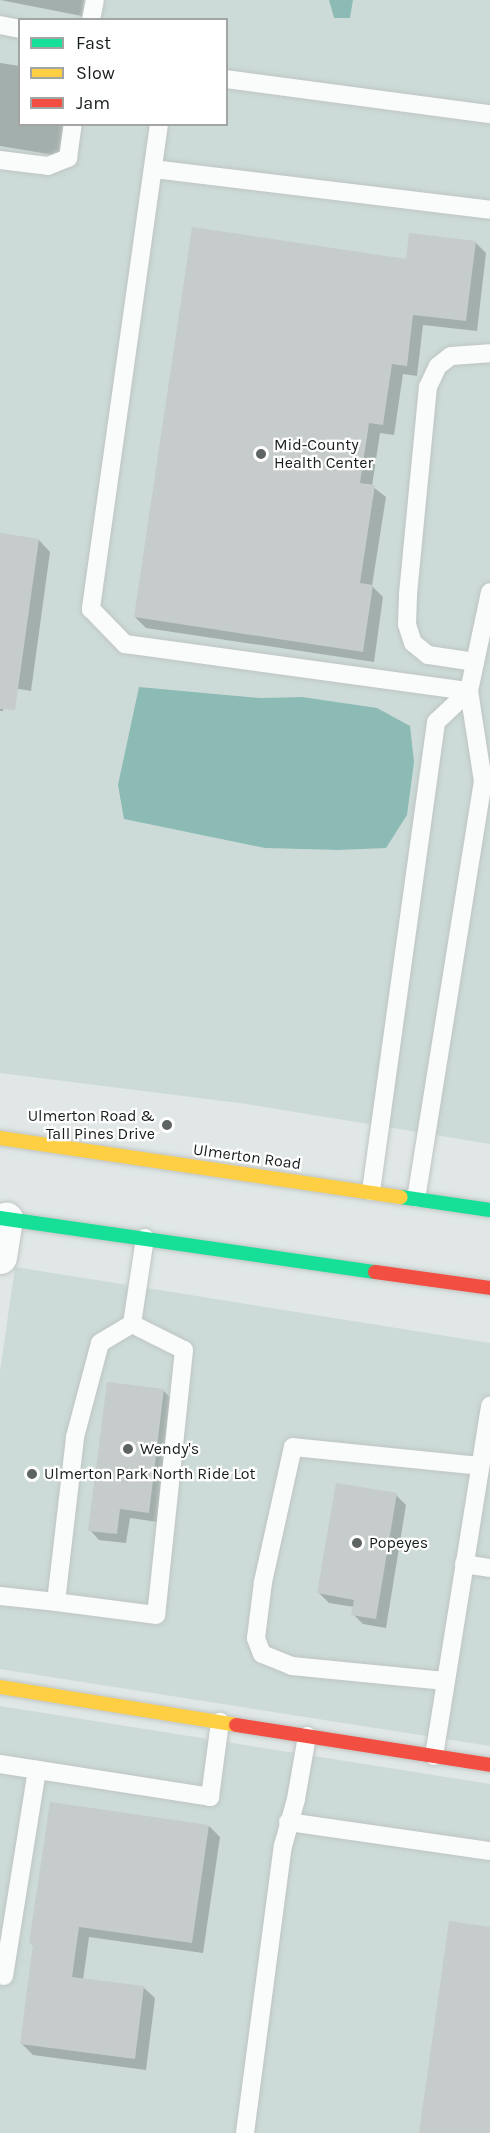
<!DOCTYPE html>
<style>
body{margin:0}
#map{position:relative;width:490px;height:2133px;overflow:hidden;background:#e0e7e6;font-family:Karla,sans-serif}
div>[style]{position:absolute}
.built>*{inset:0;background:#ccdbd8}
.water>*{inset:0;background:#8cbab5}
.shadow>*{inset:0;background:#0003}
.building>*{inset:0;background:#c6cccb}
.roads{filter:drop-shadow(0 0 2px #bfc5c3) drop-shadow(0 0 2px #bfc5c3)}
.lane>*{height:18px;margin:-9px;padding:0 9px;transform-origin:9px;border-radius:9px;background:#fafbfb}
.street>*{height:33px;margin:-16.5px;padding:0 16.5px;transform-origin:16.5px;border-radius:16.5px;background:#fafbfb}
.fast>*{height:14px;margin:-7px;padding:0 7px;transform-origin:7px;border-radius:7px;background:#16e098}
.slow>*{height:14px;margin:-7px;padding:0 7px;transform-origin:7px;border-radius:7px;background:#ffcf43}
.jam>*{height:14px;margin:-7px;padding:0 7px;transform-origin:7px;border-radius:7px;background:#f24e42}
.dots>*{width:16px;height:16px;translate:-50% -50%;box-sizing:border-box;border:3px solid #fff;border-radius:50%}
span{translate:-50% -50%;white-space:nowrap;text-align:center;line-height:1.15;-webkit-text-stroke:4.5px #fff;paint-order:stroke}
.poi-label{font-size:16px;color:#181d1d}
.left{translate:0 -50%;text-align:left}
.right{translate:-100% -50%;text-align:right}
.street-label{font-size:16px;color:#181d1d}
.legend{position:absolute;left:18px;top:18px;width:210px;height:108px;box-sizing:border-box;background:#fff;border:2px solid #a3a5a5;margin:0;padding:8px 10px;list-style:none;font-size:18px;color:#181d1d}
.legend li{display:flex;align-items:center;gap:12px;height:30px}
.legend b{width:30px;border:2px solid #a3a5a5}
</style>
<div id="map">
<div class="built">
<div style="clip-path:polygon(evenodd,0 0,329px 0,334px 18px,350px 18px,353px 0,490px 0,490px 1144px,247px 1104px,0 1073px,0 0,20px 20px,226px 20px,226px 124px,20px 124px,20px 20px,0 0,302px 697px,337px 850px,265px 848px,125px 819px,260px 698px,302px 697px)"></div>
<div style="clip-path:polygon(15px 1267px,490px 1343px,490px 1746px,0 1669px,0 1372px)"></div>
<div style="clip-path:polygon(0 1706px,490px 1784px,490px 2133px,0 2133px)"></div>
</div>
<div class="water">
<div style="clip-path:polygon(329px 0,353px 0,350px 18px,334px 18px)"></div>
<div style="clip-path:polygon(139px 687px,260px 698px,302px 697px,377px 708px,410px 726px,414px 762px,407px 815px,386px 848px,337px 850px,265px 848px,124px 819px,118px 785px)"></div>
</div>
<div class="shadow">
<div style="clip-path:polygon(0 0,84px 0,82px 16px)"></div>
<div style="clip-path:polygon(0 63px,20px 66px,20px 124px,65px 124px,60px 156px,0 146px)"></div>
<div style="clip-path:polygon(475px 242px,486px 253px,477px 331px,423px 325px,417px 376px,403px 374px,394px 435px,380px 433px,372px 486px,386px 497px,372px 586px,383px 597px,374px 662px,146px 628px,135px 617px,407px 260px)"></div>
<div style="clip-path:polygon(0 535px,39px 540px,50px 552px,31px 691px,7px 687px,3px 711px,0 711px)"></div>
<div style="clip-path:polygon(164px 1391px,173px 1401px,158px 1522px,130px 1518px,126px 1543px,99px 1540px,90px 1530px)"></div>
<div style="clip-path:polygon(396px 1495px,406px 1505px,386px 1628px,363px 1624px,353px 1614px,354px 1607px,329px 1603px,319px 1593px)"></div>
<div style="clip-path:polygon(209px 1826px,220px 1837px,203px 1953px,89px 1937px,83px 1980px,144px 1988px,155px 1998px,146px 2070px,33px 2055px,22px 2044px,34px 1946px,31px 1943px)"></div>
</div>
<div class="building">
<div style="clip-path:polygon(192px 227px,406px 259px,409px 233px,476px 241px,466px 321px,413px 315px,407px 366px,392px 364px,383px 425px,369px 423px,360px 483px,375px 485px,360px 583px,373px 585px,363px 652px,134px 617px)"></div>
<div style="clip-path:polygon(0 533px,39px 539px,15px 710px,0 709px)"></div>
<div style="clip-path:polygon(107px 1382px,164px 1389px,149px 1513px,120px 1509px,117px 1534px,88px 1531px)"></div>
<div style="clip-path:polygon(336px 1483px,397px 1493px,376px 1619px,351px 1615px,354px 1600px,317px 1593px)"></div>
<div style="clip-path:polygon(50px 1802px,209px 1825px,192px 1943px,79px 1927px,72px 1977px,144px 1986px,135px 2059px,20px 2044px,33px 1944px,29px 1943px)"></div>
<div style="clip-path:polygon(449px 1921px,490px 1927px,490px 2133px,419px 2133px)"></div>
</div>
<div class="roads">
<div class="lane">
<div style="left:91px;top:20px;width:20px;rotate:-79deg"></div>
<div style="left:0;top:25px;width:20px;rotate:11deg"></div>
<div style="left:226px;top:79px;width:266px;rotate:7.6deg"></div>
<div style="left:159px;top:124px;width:490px;rotate:98deg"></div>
<div style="left:91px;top:609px;width:49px;rotate:45.8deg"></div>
<div style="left:125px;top:644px;width:347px;rotate:7.8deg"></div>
<div style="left:469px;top:691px;width:101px;rotate:-78deg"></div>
<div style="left:0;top:160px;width:48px;rotate:7.1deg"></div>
<div style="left:48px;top:166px;width:22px;rotate:-22deg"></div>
<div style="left:68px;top:158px;width:34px;rotate:-82deg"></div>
<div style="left:153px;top:169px;width:339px;rotate:6.9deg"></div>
<div style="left:475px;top:662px;width:48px;rotate:-171.5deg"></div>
<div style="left:428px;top:655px;width:19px;rotate:-141deg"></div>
<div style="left:413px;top:643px;width:20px;rotate:-108deg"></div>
<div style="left:407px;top:624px;width:30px;rotate:-88deg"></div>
<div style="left:408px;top:594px;width:208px;rotate:-84.5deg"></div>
<div style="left:428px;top:387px;width:23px;rotate:-65deg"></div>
<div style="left:438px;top:366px;width:16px;rotate:-38deg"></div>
<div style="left:451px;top:356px;width:39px;rotate:-4deg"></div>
<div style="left:371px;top:1191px;width:473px;rotate:-82.1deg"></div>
<div style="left:436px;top:722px;width:45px;rotate:-43.2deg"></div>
<div style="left:469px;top:691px;width:91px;rotate:81.2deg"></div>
<div style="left:483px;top:781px;width:422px;rotate:99.1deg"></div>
<div style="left:132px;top:1324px;width:58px;rotate:26.6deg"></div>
<div style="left:184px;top:1350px;width:266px;rotate:96deg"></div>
<div style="left:156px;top:1615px;width:101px;rotate:-172.6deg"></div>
<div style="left:56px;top:1602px;width:166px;rotate:-83.4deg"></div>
<div style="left:75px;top:1437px;width:97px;rotate:-75.1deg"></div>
<div style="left:100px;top:1343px;width:37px;rotate:-31deg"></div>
<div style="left:132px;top:1324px;width:87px;rotate:-81.4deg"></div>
<div style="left:464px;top:1564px;width:26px;rotate:9deg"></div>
<div style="left:0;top:1596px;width:56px;rotate:6.1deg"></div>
<div style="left:445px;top:1681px;width:154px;rotate:-174.4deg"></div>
<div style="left:292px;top:1666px;width:32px;rotate:-158deg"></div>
<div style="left:262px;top:1654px;width:17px;rotate:-111deg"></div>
<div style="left:256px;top:1638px;width:56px;rotate:-82.9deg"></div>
<div style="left:263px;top:1582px;width:138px;rotate:-77.5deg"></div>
<div style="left:293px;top:1447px;width:188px;rotate:5.8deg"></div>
<div style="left:434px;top:1756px;width:355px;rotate:-80.9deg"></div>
<div style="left:0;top:1764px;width:213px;rotate:8.9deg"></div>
<div style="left:210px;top:1797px;width:76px;rotate:-82.4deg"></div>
<div style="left:288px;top:1822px;width:204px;rotate:8.2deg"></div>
<div style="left:4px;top:1976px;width:209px;rotate:-80.9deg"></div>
<div style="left:245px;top:2133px;width:290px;rotate:-82.5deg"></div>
<div style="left:283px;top:1846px;width:49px;rotate:-74.5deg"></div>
<div style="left:296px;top:1799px;width:64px;rotate:-80.1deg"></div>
</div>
<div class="street">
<div style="left:0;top:1257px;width:39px;rotate:-81deg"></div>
</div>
<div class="fast">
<div style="left:401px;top:1197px;width:90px;rotate:8.3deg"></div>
<div style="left:0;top:1218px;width:379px;rotate:8.2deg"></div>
</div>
<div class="slow">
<div style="left:0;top:1138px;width:405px;rotate:8.4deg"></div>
<div style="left:0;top:1687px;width:239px;rotate:9.1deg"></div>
</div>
<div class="jam">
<div style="left:375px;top:1272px;width:116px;rotate:7.9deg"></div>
<div style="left:236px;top:1725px;width:257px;rotate:8.9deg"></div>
</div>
</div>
<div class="dots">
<div style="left:261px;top:454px;background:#5e6463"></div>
<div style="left:167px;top:1125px;background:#5e6463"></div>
<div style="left:128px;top:1449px;background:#5e6463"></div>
<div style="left:32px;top:1474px;background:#5e6463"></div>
<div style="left:357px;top:1543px;background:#5e6463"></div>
</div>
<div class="poi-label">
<span class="left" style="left:274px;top:454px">Mid-County<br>Health Center</span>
<span class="right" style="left:155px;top:1125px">Ulmerton Road &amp;<br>Tall Pines Drive</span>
<span class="left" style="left:140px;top:1449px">Wendy's</span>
<span class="left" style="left:44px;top:1474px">Ulmerton Park North Ride Lot</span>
<span class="left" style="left:369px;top:1543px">Popeyes</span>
</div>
<div class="street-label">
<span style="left:247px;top:1157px;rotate:8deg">Ulmerton Road</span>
</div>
<ul class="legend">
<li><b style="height:8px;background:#16e098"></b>Fast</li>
<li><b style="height:8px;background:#ffcf43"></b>Slow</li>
<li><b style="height:8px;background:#f24e42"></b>Jam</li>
</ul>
</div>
